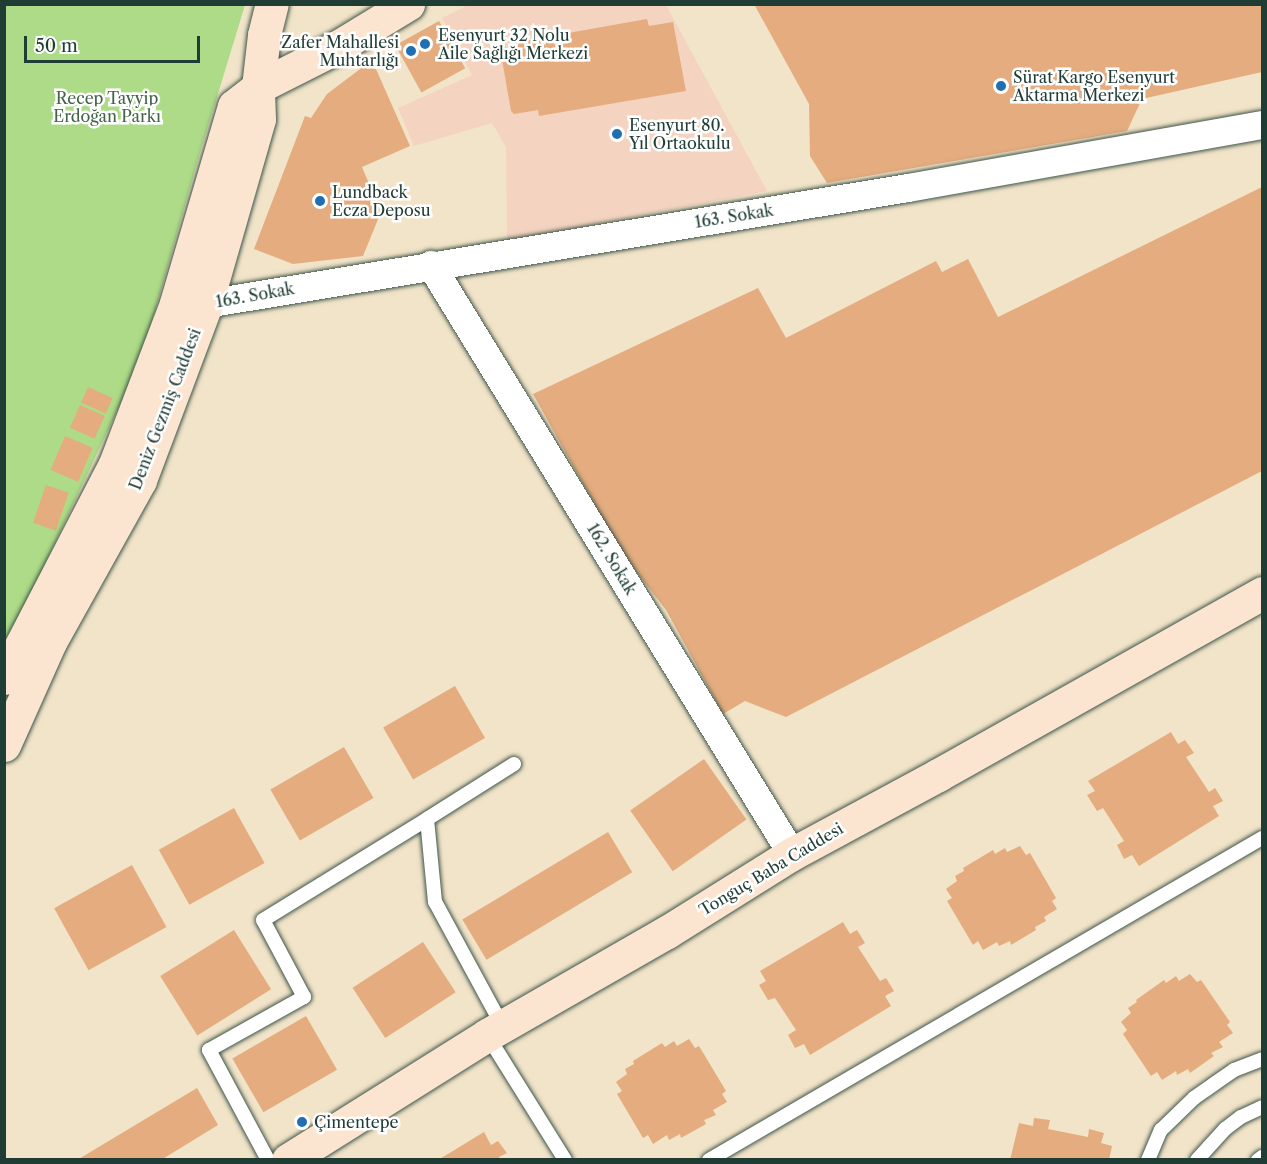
<!DOCTYPE html>
<meta charset="utf-8">
<style>
body{margin:0}
#map{position:relative;width:1267px;height:1164px;overflow:hidden;background:#f2e4c9;font-family:"Libre Caslon Text",serif}
div>[style]{position:absolute}
.built>*{inset:0;background:#f4d3c1}
.green>*{inset:0;background:#aedb87}
.building>*{inset:0;background:#e4ac7f;transform-origin:0 0}
.roads{filter:drop-shadow(0 0 2px #3f564a) drop-shadow(0 0 2px #3f564a)}
.lane>*{height:14px;margin:-7px;padding:0 7px;transform-origin:7px;border-radius:7px;background:#fff}
.street>*{height:28px;margin:-14px;padding:0 14px;transform-origin:14px;border-radius:14px;background:#fff}
.secondary>*{height:33px;margin:-16.5px;padding:0 16.5px;transform-origin:16.5px;border-radius:16.5px;background:#fce5d0}
.dots>*{width:16px;height:16px;translate:-50% -50%;box-sizing:border-box;border:3px solid #fff;border-radius:50%}
span{translate:-50% -50%;white-space:nowrap;text-align:center;line-height:1.15;-webkit-text-stroke:5px #fff;paint-order:stroke}
.poi-label{font-size:16px;color:#1f3d34}
.left{translate:0 -50%;text-align:left}
.right{translate:-100% -50%;text-align:right}
.park-label{font-size:16px;color:#436449}
.street-label{font-size:16px;color:#1f3d34}
.frame{position:absolute;inset:0;border:6px solid #1f3d34;pointer-events:none}
.scale{position:absolute;left:24px;top:36px;width:176px;height:27px;box-sizing:border-box;border:3px solid #1f3d34;border-top:0;padding-left:8px;font-size:18px;line-height:21px;white-space:nowrap;color:#1f3d34;-webkit-text-stroke:4px #fff;paint-order:stroke}
</style>
<div id="map">
<div class="built">
<div style="clip-path:polygon(468px 5px,666px 5px,767px 191px,507px 241px,506px 147px,492px 123px,414px 146px,398px 108px,472px 75px,442px 18px)"></div>
</div>
<div class="green">
<div style="clip-path:polygon(5px 5px,245px 5px,199px 156px,141px 360px,5px 649px)"></div>
</div>
<div class="building">
<div style="clip-path:polygon(754px 4px,1262px 4px,1262px 72px,1142px 99px,1127px 131px,827px 183px,810px 156px,809px 104px)"></div>
<div style="clip-path:polygon(647px 19px,649px 26px,673px 22px,686px 91px,539px 116px,538px 110px,514px 114px,511px 111px,500px 48px,513px 46px,512px 43px)"></div>
<div style="left:439px;top:21px;width:54px;height:50px;rotate:61deg"></div>
<div style="clip-path:polygon(372px 60px,410px 146px,362px 167px,381px 212px,363px 256px,293px 264px,254px 249px,305px 116px,311px 118px,327px 94px)"></div>
<div style="clip-path:polygon(1262px 187px,1262px 471px,786px 717px,745px 701px,723px 714px,666px 610px,621px 552px,533px 394px,758px 288px,786px 338px,936px 261px,942px 272px,968px 259px,998px 317px)"></div>
<div style="left:88px;top:387px;width:27px;height:17px;rotate:24deg"></div>
<div style="left:80px;top:405px;width:27px;height:25px;rotate:24deg"></div>
<div style="left:65px;top:436px;width:30px;height:37px;rotate:23deg"></div>
<div style="left:46px;top:485px;width:24px;height:40px;rotate:19deg"></div>
<div style="left:455px;top:686px;width:60px;height:83px;rotate:60deg"></div>
<div style="clip-path:polygon(1171px 732px,1178px 744px,1185px 740px,1194px 753px,1186px 757px,1209px 792px,1215px 788px,1223px 801px,1213px 806px,1219px 816px,1139px 866px,1132px 855px,1124px 859px,1117px 845px,1124px 841px,1103px 808px,1097px 811px,1087px 795px,1095px 791px,1088px 781px)"></div>
<div style="left:344px;top:747px;width:59px;height:85px;rotate:60deg"></div>
<div style="left:704px;top:759px;width:74px;height:90px;rotate:55deg"></div>
<div style="left:234px;top:808px;width:63px;height:86px;rotate:61deg"></div>
<div style="left:608px;top:832px;width:47px;height:170px;rotate:59deg"></div>
<div style="clip-path:polygon(1020px 846px,1026px 855px,1030px 853px,1056px 898px,1052px 901px,1057px 909px,1044px 917px,1046px 921px,1035px 927px,1036px 930px,1011px 945px,1010px 941px,999px 946px,997px 942px,983px 950px,978px 941px,973px 945px,947px 901px,952px 898px,946px 889px,957px 881px,955px 876px,964px 871px,963px 868px,993px 850px,995px 854px,1005px 848px,1007px 852px)"></div>
<div style="left:132px;top:865px;width:71px;height:89px;rotate:61deg"></div>
<div style="clip-path:polygon(843px 922px,850px 934px,857px 930px,865px 943px,858px 947px,880px 981px,886px 978px,894px 991px,885px 996px,891px 1006px,810px 1055px,804px 1044px,795px 1048px,788px 1035px,796px 1030px,775px 998px,768px 1000px,759px 985px,766px 981px,760px 971px)"></div>
<div style="left:234px;top:930px;width:70px;height:87px;rotate:58deg"></div>
<div style="left:423px;top:942px;width:60px;height:84px;rotate:57deg"></div>
<div style="clip-path:polygon(1190px 974px,1197px 982px,1201px 980px,1230px 1022px,1227px 1025px,1233px 1033px,1219px 1042px,1223px 1047px,1211px 1053px,1214px 1056px,1190px 1073px,1188px 1069px,1177px 1075px,1176px 1071px,1162px 1080px,1157px 1072px,1151px 1076px,1123px 1034px,1127px 1030px,1121px 1022px,1131px 1013px,1128px 1008px,1137px 1002px,1136px 1000px,1164px 980px,1166px 983px,1176px 976px,1179px 981px)"></div>
<div style="left:306px;top:1016px;width:62px;height:85px;rotate:60deg"></div>
<div style="clip-path:polygon(689px 1039px,695px 1048px,699px 1046px,726px 1091px,722px 1094px,727px 1102px,713px 1110px,716px 1115px,704px 1120px,706px 1124px,681px 1138px,680px 1134px,669px 1140px,667px 1135px,653px 1144px,648px 1135px,643px 1138px,617px 1094px,622px 1091px,616px 1082px,627px 1074px,625px 1069px,634px 1064px,633px 1061px,662px 1043px,665px 1047px,674px 1041px,677px 1046px)"></div>
<div style="clip-path:polygon(197px 1088px,218px 1125px,161px 1160px,77px 1160px)"></div>
<div style="clip-path:polygon(1034px 1118px,1050px 1120px,1048px 1129px,1088px 1137px,1089px 1129px,1104px 1133px,1101px 1143px,1112px 1146px,1109px 1160px,1010px 1160px,1019px 1123px,1033px 1126px)"></div>
<div style="clip-path:polygon(484px 1132px,491px 1145px,498px 1141px,507px 1153px,499px 1157px,501px 1160px,438px 1160px)"></div>
</div>
<div class="roads">
<div class="lane">
<div style="left:503px;top:1027px;width:142px;rotate:-118.5deg"></div>
<div style="left:435px;top:902px;width:83px;rotate:-95.5deg"></div>
<div style="left:427px;top:819px;width:103px;rotate:-32.3deg"></div>
<div style="left:487px;top:1035px;width:147px;rotate:58deg"></div>
<div style="left:268px;top:1160px;width:125px;rotate:-118.2deg"></div>
<div style="left:209px;top:1050px;width:109px;rotate:-29.2deg"></div>
<div style="left:304px;top:997px;width:87px;rotate:-118deg"></div>
<div style="left:263px;top:920px;width:193px;rotate:-31.6deg"></div>
<div style="left:709px;top:1160px;width:640px;rotate:-30.21deg"></div>
<div style="left:1148px;top:1160px;width:33px;rotate:-67deg"></div>
<div style="left:1161px;top:1130px;width:46px;rotate:-44.1deg"></div>
<div style="left:1194px;top:1098px;width:49px;rotate:-35deg"></div>
<div style="left:1234px;top:1070px;width:30px;rotate:-21deg"></div>
<div style="left:1197px;top:1160px;width:42px;rotate:-47.9deg"></div>
<div style="left:1225px;top:1129px;width:20px;rotate:-37deg"></div>
<div style="left:1241px;top:1117px;width:23px;rotate:-25deg"></div>
<div style="left:1258px;top:1160px;width:5px;rotate:-37deg"></div>
</div>
<div class="street">
<div style="left:431px;top:265px;width:691px;rotate:58.5deg"></div>
<div style="left:206px;top:304px;width:712px;rotate:-9.38deg"></div>
<div style="left:908px;top:188px;width:360px;rotate:-10.1deg"></div>
</div>
<div class="secondary">
<div style="left:4px;top:678px;width:241px;rotate:-62.6deg"></div>
<div style="left:115px;top:464px;width:172px;rotate:-69.2deg"></div>
<div style="left:176px;top:303px;width:205px;rotate:-73.6deg"></div>
<div style="left:234px;top:106px;width:31px;rotate:-38deg"></div>
<div style="left:258px;top:87px;width:91px;rotate:-26.8deg"></div>
<div style="left:339px;top:46px;width:81px;rotate:-31.3deg"></div>
<div style="left:4px;top:745px;width:113px;rotate:-65.9deg"></div>
<div style="left:50px;top:642px;width:185px;rotate:-60.9deg"></div>
<div style="left:140px;top:480px;width:188px;rotate:-69.4deg"></div>
<div style="left:206px;top:304px;width:192px;rotate:-74deg"></div>
<div style="left:259px;top:119px;width:32px;rotate:-92deg"></div>
<div style="left:258px;top:87px;width:52px;rotate:-83.4deg"></div>
<div style="left:264px;top:35px;width:32px;rotate:-76deg"></div>
<div style="left:288px;top:1160px;width:235px;rotate:-32.1deg"></div>
<div style="left:487px;top:1035px;width:207px;rotate:-29.8deg"></div>
<div style="left:667px;top:932px;width:147px;rotate:-32deg"></div>
<div style="left:792px;top:854px;width:166px;rotate:-28.4deg"></div>
<div style="left:938px;top:775px;width:372px;rotate:-29.3deg"></div>
</div>
</div>
<div class="dots">
<div style="left:425px;top:44px;background:#1f6fb2"></div>
<div style="left:411px;top:51px;background:#1f6fb2"></div>
<div style="left:1001px;top:86px;background:#1f6fb2"></div>
<div style="left:617px;top:134px;background:#1f6fb2"></div>
<div style="left:320px;top:201px;background:#1f6fb2"></div>
<div style="left:302px;top:1122px;background:#1f6fb2"></div>
</div>
<div class="poi-label">
<span class="left" style="left:438px;top:44px">Esenyurt 32 Nolu<br>Aile Sağlığı Merkezi</span>
<span class="right" style="left:399px;top:51px">Zafer Mahallesi<br>Muhtarlığı</span>
<span class="left" style="left:1013px;top:86px">Sürat Kargo Esenyurt<br>Aktarma Merkezi</span>
<span class="left" style="left:629px;top:134px">Esenyurt 80.<br>Yıl Ortaokulu</span>
<span class="left" style="left:332px;top:201px">Lundback<br>Ecza Deposu</span>
<span class="left" style="left:314px;top:1122px">Çimentepe</span>
</div>
<div class="park-label">
<span style="left:107px;top:107px">Recep Tayyip<br>Erdoğan Parkı</span>
</div>
<div class="street-label">
<span style="left:734px;top:216px;rotate:-9deg">163. Sokak</span>
<span style="left:255px;top:295px;rotate:-10deg">163. Sokak</span>
<span style="left:165px;top:409px;rotate:-69deg">Deniz Gezmiş Caddesi</span>
<span style="left:612px;top:559px;rotate:59deg">162. Sokak</span>
<span style="left:771px;top:869px;rotate:-31deg">Tonguç Baba Caddesi</span>
</div>
<div class="frame"></div>
<div class="scale">50 m</div>
</div>
